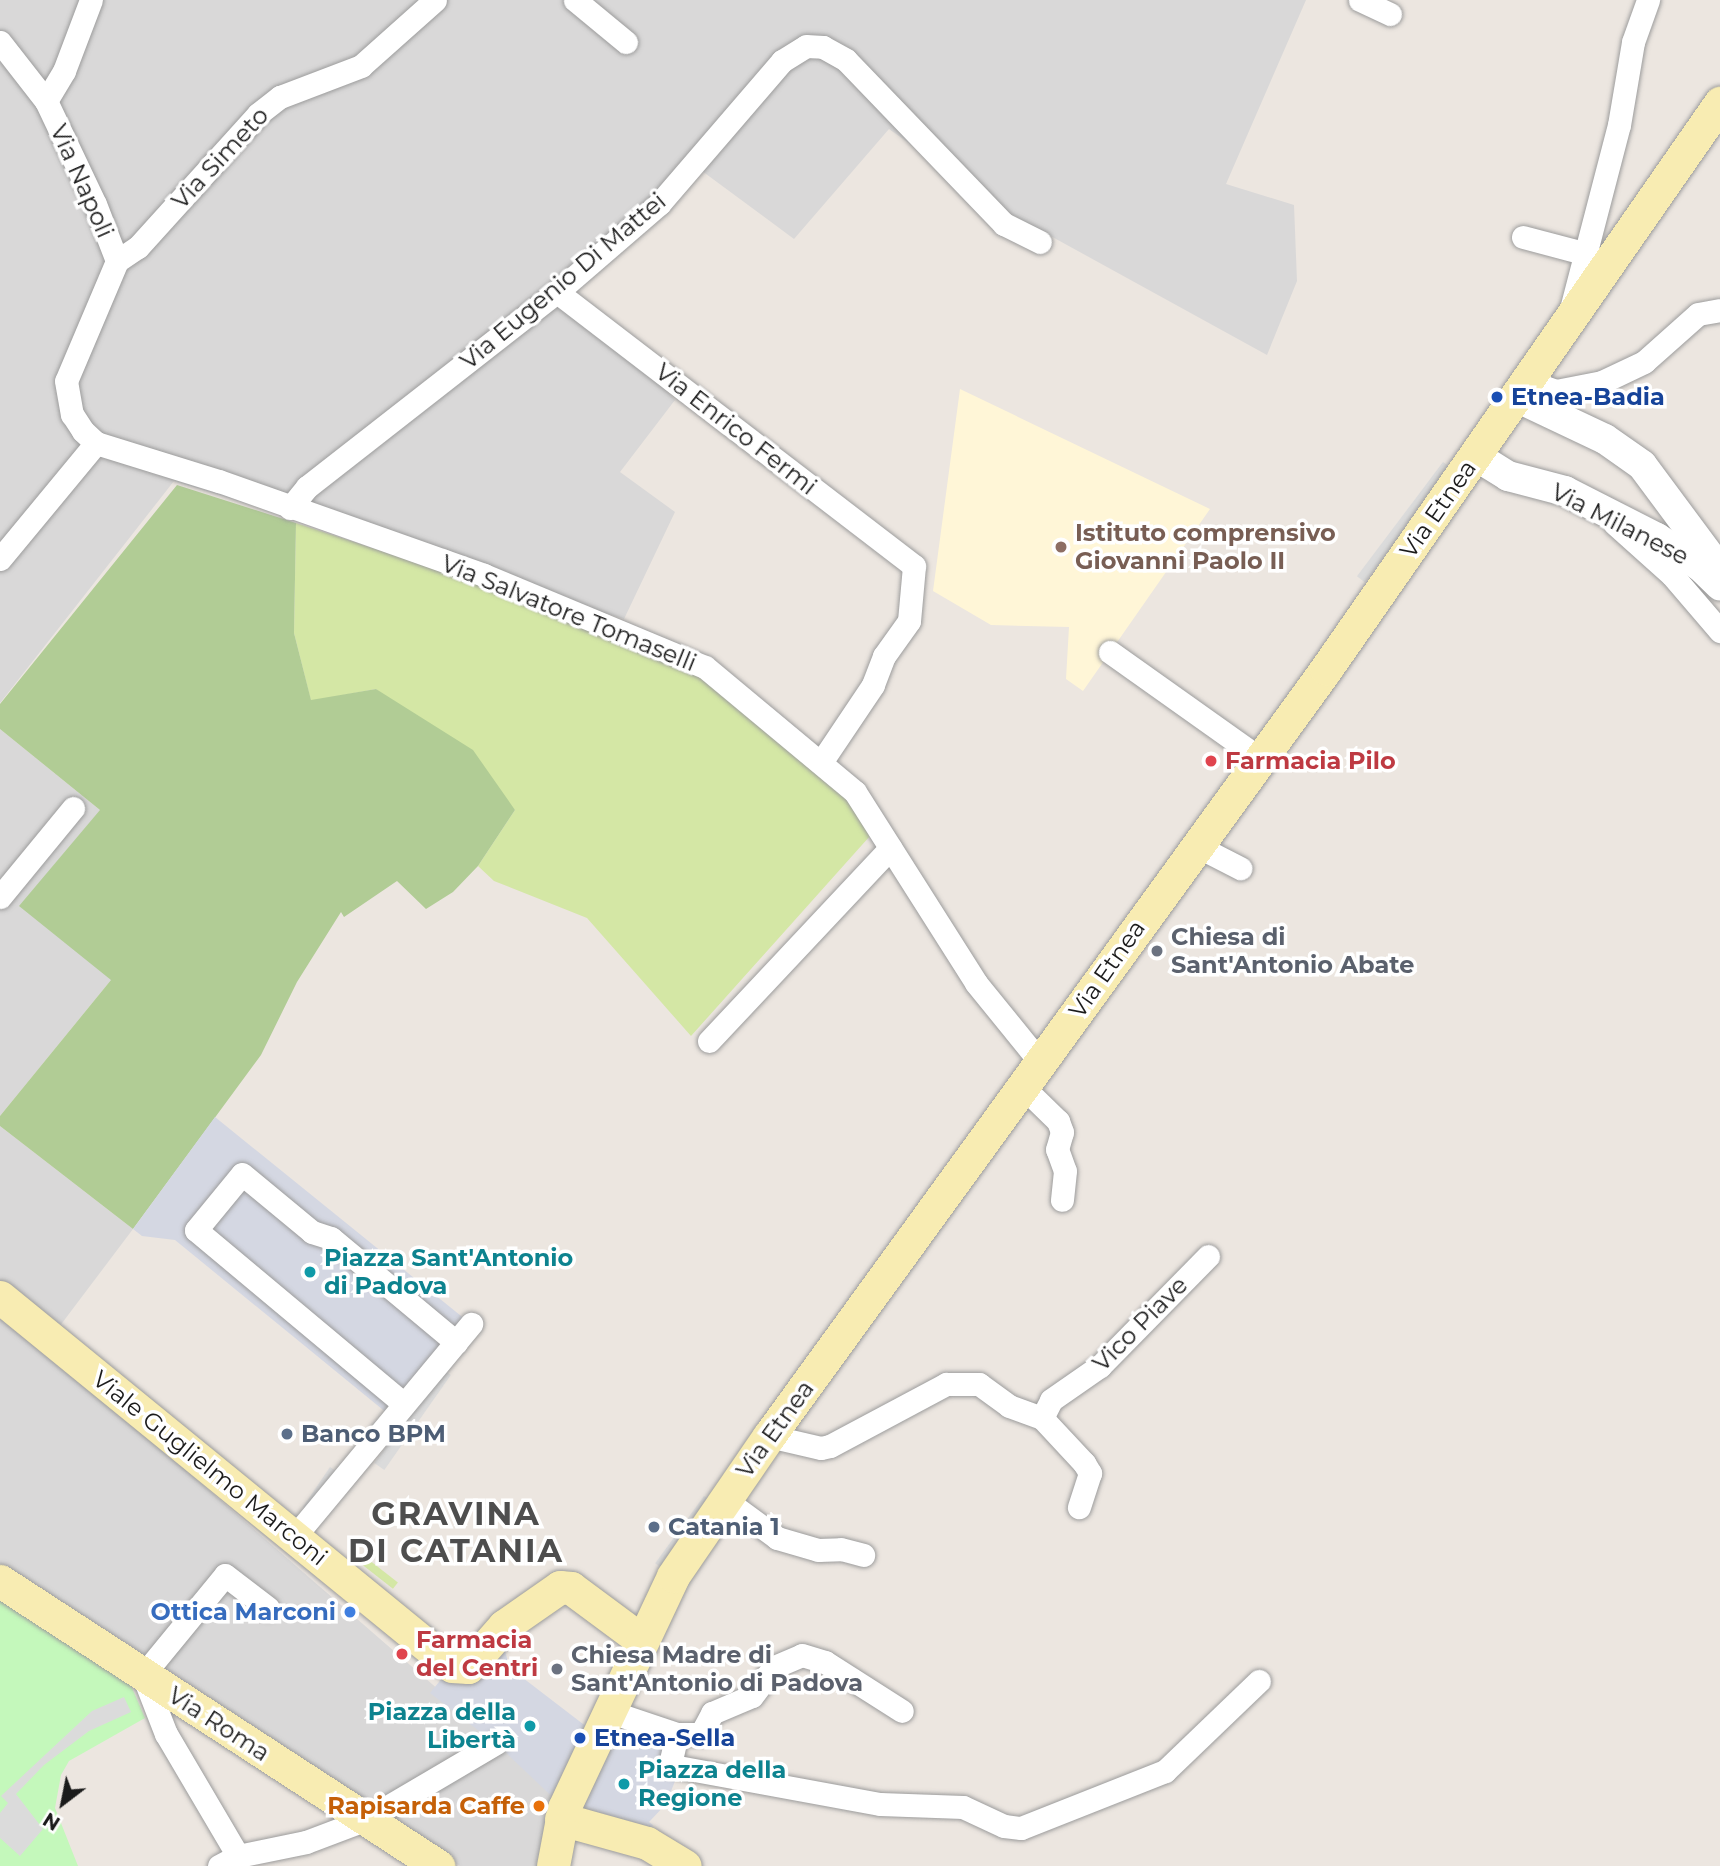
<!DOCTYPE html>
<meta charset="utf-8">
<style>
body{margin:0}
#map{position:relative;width:1720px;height:1866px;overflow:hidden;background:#ece6e0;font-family:Montserrat,sans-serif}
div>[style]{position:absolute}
.residential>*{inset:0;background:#d9d8d8}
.education>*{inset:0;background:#fff6d7}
.grass>*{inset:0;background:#d4e7a5;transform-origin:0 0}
.forest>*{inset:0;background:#b1cc95}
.park>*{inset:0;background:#c4f8bb}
.parking>*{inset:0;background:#dbdbdb;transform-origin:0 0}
.plaza>*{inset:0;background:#d4d7e2}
.roads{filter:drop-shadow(0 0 2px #9c9c9c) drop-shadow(0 0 2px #9c9c9c)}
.minor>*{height:23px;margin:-11.5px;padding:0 11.5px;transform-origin:11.5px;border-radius:11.5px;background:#fff}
.tertiary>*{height:30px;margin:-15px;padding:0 15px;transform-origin:15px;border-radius:15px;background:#fff}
.secondary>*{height:33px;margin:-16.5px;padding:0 16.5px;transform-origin:16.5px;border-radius:16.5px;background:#f8ecb2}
.dots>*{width:19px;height:19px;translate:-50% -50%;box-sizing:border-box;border:4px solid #fff;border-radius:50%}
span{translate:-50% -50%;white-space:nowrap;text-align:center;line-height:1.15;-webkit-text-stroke:7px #fff;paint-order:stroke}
.street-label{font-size:24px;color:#1b1b1b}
.transit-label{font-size:24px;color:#164399;font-weight:700}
.left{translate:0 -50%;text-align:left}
.education-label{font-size:24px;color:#785e54;font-weight:700}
.health-label{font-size:24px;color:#be3a42;font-weight:700}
.worship-label{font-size:24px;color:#5b616d;font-weight:700}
.culture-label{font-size:24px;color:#0d838f;font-weight:700}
.right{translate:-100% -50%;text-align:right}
.service-label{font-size:24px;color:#4e5e75;font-weight:700}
.shop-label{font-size:24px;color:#366cbe;font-weight:700}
.food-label{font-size:24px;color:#c56008;font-weight:700}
.district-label{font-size:32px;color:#4e4e4e;font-weight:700;letter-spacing:2px}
.north{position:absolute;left:28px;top:1768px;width:70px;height:70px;-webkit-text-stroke:5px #fff;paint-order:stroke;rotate:212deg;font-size:19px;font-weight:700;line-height:28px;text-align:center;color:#1b1b1b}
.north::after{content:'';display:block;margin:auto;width:24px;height:32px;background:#1b1b1b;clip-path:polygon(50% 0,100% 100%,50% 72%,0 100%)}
</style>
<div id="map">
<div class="residential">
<div style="clip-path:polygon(0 0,1306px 0,1226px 184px,1294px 205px,1297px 281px,1267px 355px,1007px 212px,889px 129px,794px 239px,702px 171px,570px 290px,675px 400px,620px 472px,675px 512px,624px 619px,174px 481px,0 703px)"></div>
<div style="clip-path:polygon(0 729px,100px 810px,111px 980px,0 1116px)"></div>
<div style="clip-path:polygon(0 1126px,133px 1229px,44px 1347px,554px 1790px,541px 1866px,460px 1866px,0 1589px)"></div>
</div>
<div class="education">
<div style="clip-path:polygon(960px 389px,1210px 509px,1083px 691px,1066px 679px,1069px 627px,991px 625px,933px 591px)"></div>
</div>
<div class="grass">
<div style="clip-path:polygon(296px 523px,482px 584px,700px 676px,844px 794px,870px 836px,691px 1036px,587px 918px,494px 881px,478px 866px,515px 810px,376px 689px,311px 701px,294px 633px)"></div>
<div style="left:364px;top:1556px;width:43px;height:8px;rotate:38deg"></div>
</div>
<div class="forest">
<div style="clip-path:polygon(177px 485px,296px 523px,294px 633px,311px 700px,376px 689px,473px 750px,515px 810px,478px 866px,453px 892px,426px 909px,397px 881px,344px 917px,341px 912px,297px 982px,261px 1055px,133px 1229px,0 1126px,0 1116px,111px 980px,19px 906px,100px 810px,0 729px,0 704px)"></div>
</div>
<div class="park">
<div style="clip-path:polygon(0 1591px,126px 1674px,145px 1718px,69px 1761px,61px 1775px,55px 1808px,78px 1866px,0 1866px)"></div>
</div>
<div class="parking">
<div style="left:1443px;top:462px;width:10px;height:143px;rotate:37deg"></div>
<div style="left:441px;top:1368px;width:12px;height:116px;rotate:35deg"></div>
<div style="left:330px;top:1467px;width:7px;height:48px;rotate:34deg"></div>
<div style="left:704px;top:1496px;width:9px;height:83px;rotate:36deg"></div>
<div style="clip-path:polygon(124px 1697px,131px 1712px,89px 1731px,44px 1765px,16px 1794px,43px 1829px,20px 1856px,0 1838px,0 1813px,8px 1803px,1px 1796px,92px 1711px)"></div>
</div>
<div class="plaza">
<div style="clip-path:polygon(215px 1117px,471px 1324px,393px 1418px,175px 1240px,142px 1236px,133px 1229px)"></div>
<div style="clip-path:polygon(504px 1648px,510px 1668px,596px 1734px,608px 1711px,685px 1738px,677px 1776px,666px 1804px,649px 1822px,653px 1825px,650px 1832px,564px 1808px,501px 1748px,430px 1693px,443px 1677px)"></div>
</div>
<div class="roads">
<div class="minor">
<div style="left:575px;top:0;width:66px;rotate:39.5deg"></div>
<div style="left:1360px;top:0;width:33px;rotate:25deg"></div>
<div style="left:0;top:42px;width:75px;rotate:52.1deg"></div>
<div style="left:46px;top:101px;width:114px;rotate:64.6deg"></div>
<div style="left:95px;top:204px;width:61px;rotate:68.9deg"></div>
<div style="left:117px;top:261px;width:130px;rotate:113deg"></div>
<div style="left:66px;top:381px;width:34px;rotate:80deg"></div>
<div style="left:72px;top:414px;width:20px;rotate:57deg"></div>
<div style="left:83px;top:431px;width:18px;rotate:43deg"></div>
<div style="left:96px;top:443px;width:129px;rotate:17.2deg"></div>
<div style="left:219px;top:481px;width:281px;rotate:19.5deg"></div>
<div style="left:484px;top:575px;width:239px;rotate:22.6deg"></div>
<div style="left:705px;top:667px;width:195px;rotate:39.8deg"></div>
<div style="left:855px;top:792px;width:226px;rotate:57.6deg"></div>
<div style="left:976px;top:983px;width:103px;rotate:50.9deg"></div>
<div style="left:46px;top:101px;width:35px;rotate:-59deg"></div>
<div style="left:64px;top:71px;width:76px;rotate:-69.2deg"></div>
<div style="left:1523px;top:237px;width:62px;rotate:14.9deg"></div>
<div style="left:117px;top:261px;width:25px;rotate:-34deg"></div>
<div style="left:138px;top:247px;width:179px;rotate:-47.9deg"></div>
<div style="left:258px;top:114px;width:28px;rotate:-38deg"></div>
<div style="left:280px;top:97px;width:87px;rotate:-20.9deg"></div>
<div style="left:361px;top:66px;width:99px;rotate:-41.7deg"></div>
<div style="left:557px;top:292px;width:450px;rotate:37.5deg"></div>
<div style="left:914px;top:566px;width:55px;rotate:95.2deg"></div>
<div style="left:909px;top:621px;width:43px;rotate:125.5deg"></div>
<div style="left:884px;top:656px;width:31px;rotate:111deg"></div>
<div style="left:873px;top:685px;width:92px;rotate:123.9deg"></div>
<div style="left:1571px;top:309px;width:190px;rotate:-75.4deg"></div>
<div style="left:1619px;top:125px;width:84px;rotate:-80.4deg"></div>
<div style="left:1633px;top:42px;width:45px;rotate:-70.3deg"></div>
<div style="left:1533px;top:372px;width:17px;rotate:57deg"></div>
<div style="left:1542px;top:386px;width:15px;rotate:20deg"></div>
<div style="left:1556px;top:391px;width:47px;rotate:-11.1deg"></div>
<div style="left:1602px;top:382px;width:47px;rotate:-25.5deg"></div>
<div style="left:1644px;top:362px;width:72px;rotate:-41.6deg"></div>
<div style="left:1698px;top:314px;width:22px;rotate:-10deg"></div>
<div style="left:290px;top:508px;width:27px;rotate:-51deg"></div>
<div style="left:307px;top:487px;width:317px;rotate:-38deg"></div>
<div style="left:557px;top:292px;width:135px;rotate:-40.8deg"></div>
<div style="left:659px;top:204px;width:189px;rotate:-49.3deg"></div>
<div style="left:782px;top:61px;width:28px;rotate:-32deg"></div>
<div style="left:806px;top:46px;width:17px;rotate:3deg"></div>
<div style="left:823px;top:47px;width:26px;rotate:29deg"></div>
<div style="left:846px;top:60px;width:228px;rotate:46.1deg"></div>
<div style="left:1004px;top:224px;width:40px;rotate:26.6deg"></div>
<div style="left:1615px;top:524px;width:76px;rotate:41.8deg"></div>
<div style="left:1672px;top:575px;width:74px;rotate:49.4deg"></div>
<div style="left:0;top:559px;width:151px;rotate:-50.4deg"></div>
<div style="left:1110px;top:652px;width:183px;rotate:35.4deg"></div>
<div style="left:1195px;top:845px;width:51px;rotate:27.1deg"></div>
<div style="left:0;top:897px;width:115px;rotate:-50.6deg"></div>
<div style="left:709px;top:1041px;width:265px;rotate:-46.8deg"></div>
<div style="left:1023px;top:1087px;width:49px;rotate:44.2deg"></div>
<div style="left:1058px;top:1121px;width:12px;rotate:70deg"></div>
<div style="left:1062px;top:1132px;width:18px;rotate:106deg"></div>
<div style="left:1057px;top:1149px;width:23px;rotate:70deg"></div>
<div style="left:1065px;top:1171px;width:29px;rotate:96deg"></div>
<div style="left:404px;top:1404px;width:271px;rotate:-140.1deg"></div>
<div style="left:196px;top:1230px;width:72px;rotate:-50.6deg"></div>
<div style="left:242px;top:1174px;width:91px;rotate:39.6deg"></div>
<div style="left:312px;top:1232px;width:20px;rotate:18deg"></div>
<div style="left:331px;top:1238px;width:163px;rotate:39.8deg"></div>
<div style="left:1042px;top:1418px;width:20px;rotate:-63deg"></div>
<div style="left:1051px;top:1400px;width:60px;rotate:-34.8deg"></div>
<div style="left:1100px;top:1366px;width:154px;rotate:-45.5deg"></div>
<div style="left:769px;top:1436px;width:53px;rotate:13deg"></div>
<div style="left:821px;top:1448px;width:9px;rotate:-13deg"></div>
<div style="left:830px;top:1446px;width:132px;rotate:-28.1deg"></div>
<div style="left:946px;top:1384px;width:33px"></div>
<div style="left:979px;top:1384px;width:37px;rotate:36deg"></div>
<div style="left:1009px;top:1406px;width:35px;rotate:20deg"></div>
<div style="left:1042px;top:1418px;width:62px;rotate:47deg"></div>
<div style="left:1084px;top:1463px;width:12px;rotate:59deg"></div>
<div style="left:1090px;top:1473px;width:36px;rotate:108deg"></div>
<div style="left:724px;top:1499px;width:66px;rotate:36.3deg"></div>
<div style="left:777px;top:1538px;width:43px;rotate:16.3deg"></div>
<div style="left:818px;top:1550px;width:23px;rotate:-2deg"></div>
<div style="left:841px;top:1549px;width:23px;rotate:15deg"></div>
<div style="left:295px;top:1536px;width:276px;rotate:-50.3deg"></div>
<div style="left:608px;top:1711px;width:73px;rotate:18.4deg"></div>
<div style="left:677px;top:1734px;width:24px"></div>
<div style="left:701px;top:1734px;width:24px;rotate:-62deg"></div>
<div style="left:712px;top:1713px;width:43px;rotate:-23deg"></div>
<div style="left:752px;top:1696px;width:36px;rotate:-53deg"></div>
<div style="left:774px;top:1667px;width:30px;rotate:-23deg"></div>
<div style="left:802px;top:1655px;width:24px;rotate:17deg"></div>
<div style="left:825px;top:1662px;width:91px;rotate:32.5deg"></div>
<div style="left:677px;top:1734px;width:31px;rotate:103deg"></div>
<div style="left:670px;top:1764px;width:9px;rotate:21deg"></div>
<div style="left:678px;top:1767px;width:205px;rotate:10.4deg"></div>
<div style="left:880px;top:1804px;width:83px;rotate:2.1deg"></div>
<div style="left:963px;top:1807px;width:45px;rotate:24.9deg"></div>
<div style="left:1004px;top:1826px;width:17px;rotate:7deg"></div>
<div style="left:1021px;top:1828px;width:155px;rotate:-21.6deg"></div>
<div style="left:1165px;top:1771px;width:130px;rotate:-43.8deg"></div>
<div style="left:238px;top:1856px;width:142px;rotate:-120.5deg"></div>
<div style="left:166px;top:1734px;width:63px;rotate:-111.3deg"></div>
<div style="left:143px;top:1675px;width:129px;rotate:-50.6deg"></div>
<div style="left:225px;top:1575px;width:54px;rotate:37.5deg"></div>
<div style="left:219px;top:1866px;width:21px;rotate:-28deg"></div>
<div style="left:238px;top:1856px;width:69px;rotate:-11.6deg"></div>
<div style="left:306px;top:1842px;width:65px;rotate:-20.7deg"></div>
<div style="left:367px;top:1819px;width:150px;rotate:-30.5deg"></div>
</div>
<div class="tertiary">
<div style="left:1516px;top:397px;width:98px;rotate:25.3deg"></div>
<div style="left:1605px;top:439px;width:45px;rotate:35.1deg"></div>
<div style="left:1642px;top:465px;width:131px;rotate:53.4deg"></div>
<div style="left:1476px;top:456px;width:38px;rotate:32deg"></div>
<div style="left:1508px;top:476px;width:59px;rotate:14.7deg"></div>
<div style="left:1565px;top:491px;width:103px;rotate:27.1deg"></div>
<div style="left:1657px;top:538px;width:51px;rotate:33.1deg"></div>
<div style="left:1700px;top:566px;width:28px;rotate:44deg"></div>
</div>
<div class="secondary">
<div style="left:0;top:1297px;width:583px;rotate:39.23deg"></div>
<div style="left:452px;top:1666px;width:16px;rotate:4deg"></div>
<div style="left:468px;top:1667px;width:55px;rotate:-48.7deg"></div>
<div style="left:504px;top:1626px;width:68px;rotate:-34.9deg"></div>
<div style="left:560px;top:1587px;width:11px;rotate:5deg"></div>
<div style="left:571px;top:1588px;width:86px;rotate:36.5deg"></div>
<div style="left:0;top:1581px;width:523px;rotate:33.05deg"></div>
<div style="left:561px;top:1819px;width:89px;rotate:15.6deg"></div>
<div style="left:647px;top:1843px;width:44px;rotate:31.2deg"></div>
<div style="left:553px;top:1866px;width:59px;rotate:-79.3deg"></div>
<div style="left:564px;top:1808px;width:256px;rotate:-64.8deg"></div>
<div style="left:673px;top:1576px;width:170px;rotate:-55.6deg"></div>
<div style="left:769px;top:1436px;width:948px;rotate:-54.01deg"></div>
<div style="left:1326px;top:669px;width:690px;rotate:-55.16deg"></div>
</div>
</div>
<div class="dots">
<div style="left:1497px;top:397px;background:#1a4fb4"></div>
<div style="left:1061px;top:547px;background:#8d6e63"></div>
<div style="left:1211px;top:761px;background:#e0444e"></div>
<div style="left:1157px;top:951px;background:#6b7280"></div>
<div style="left:310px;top:1272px;background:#0f9aa8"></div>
<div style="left:287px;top:1434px;background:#5c6f8a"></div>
<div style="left:654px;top:1527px;background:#5c6f8a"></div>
<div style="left:350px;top:1612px;background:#3f7fe0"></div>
<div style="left:402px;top:1654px;background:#e0444e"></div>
<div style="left:557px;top:1669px;background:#6b7280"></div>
<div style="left:530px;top:1726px;background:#0f9aa8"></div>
<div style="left:580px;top:1738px;background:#1a4fb4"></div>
<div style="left:624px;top:1784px;background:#0f9aa8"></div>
<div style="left:539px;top:1806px;background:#e8710a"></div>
</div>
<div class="street-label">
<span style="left:220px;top:158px;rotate:-47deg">Via Simeto</span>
<span style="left:82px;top:181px;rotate:66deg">Via Napoli</span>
<span style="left:563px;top:281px;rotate:-40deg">Via Eugenio Di Mattei</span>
<span style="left:736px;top:429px;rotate:38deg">Via Enrico Fermi</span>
<span style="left:1438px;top:509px;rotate:-55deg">Via Etnea</span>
<span style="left:1620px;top:524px;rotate:27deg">Via Milanese</span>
<span style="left:569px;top:613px;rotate:22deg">Via Salvatore Tomaselli</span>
<span style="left:1107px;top:969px;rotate:-55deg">Via Etnea</span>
<span style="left:1140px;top:1324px;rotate:-45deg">Vico Piave</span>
<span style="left:775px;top:1429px;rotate:-54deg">Via Etnea</span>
<span style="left:210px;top:1468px;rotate:39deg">Viale Guglielmo Marconi</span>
<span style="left:219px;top:1724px;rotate:33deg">Via Roma</span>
</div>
<div class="transit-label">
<span class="left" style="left:1511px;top:397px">Etnea-Badia</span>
<span class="left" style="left:594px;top:1738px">Etnea-Sella</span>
</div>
<div class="education-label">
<span class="left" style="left:1075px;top:547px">Istituto comprensivo<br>Giovanni Paolo II</span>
</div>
<div class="health-label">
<span class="left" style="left:1225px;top:761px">Farmacia Pilo</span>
<span class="left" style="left:416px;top:1654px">Farmacia<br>del Centri</span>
</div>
<div class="worship-label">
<span class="left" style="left:1171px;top:951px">Chiesa di<br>Sant'Antonio Abate</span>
<span class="left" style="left:571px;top:1669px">Chiesa Madre di<br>Sant'Antonio di Padova</span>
</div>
<div class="culture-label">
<span class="left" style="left:324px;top:1272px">Piazza Sant'Antonio<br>di Padova</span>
<span class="right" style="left:516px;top:1726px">Piazza della<br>Libertà</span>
<span class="left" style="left:638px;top:1784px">Piazza della<br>Regione</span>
</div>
<div class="service-label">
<span class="left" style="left:301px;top:1434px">Banco BPM</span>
<span class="left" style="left:668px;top:1527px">Catania 1</span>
</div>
<div class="shop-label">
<span class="right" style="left:336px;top:1612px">Ottica Marconi</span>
</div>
<div class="food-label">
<span class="right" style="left:525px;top:1806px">Rapisarda Caffe</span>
</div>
<div class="district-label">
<span style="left:456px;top:1533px">GRAVINA<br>DI CATANIA</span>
</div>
<div class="north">N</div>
</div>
